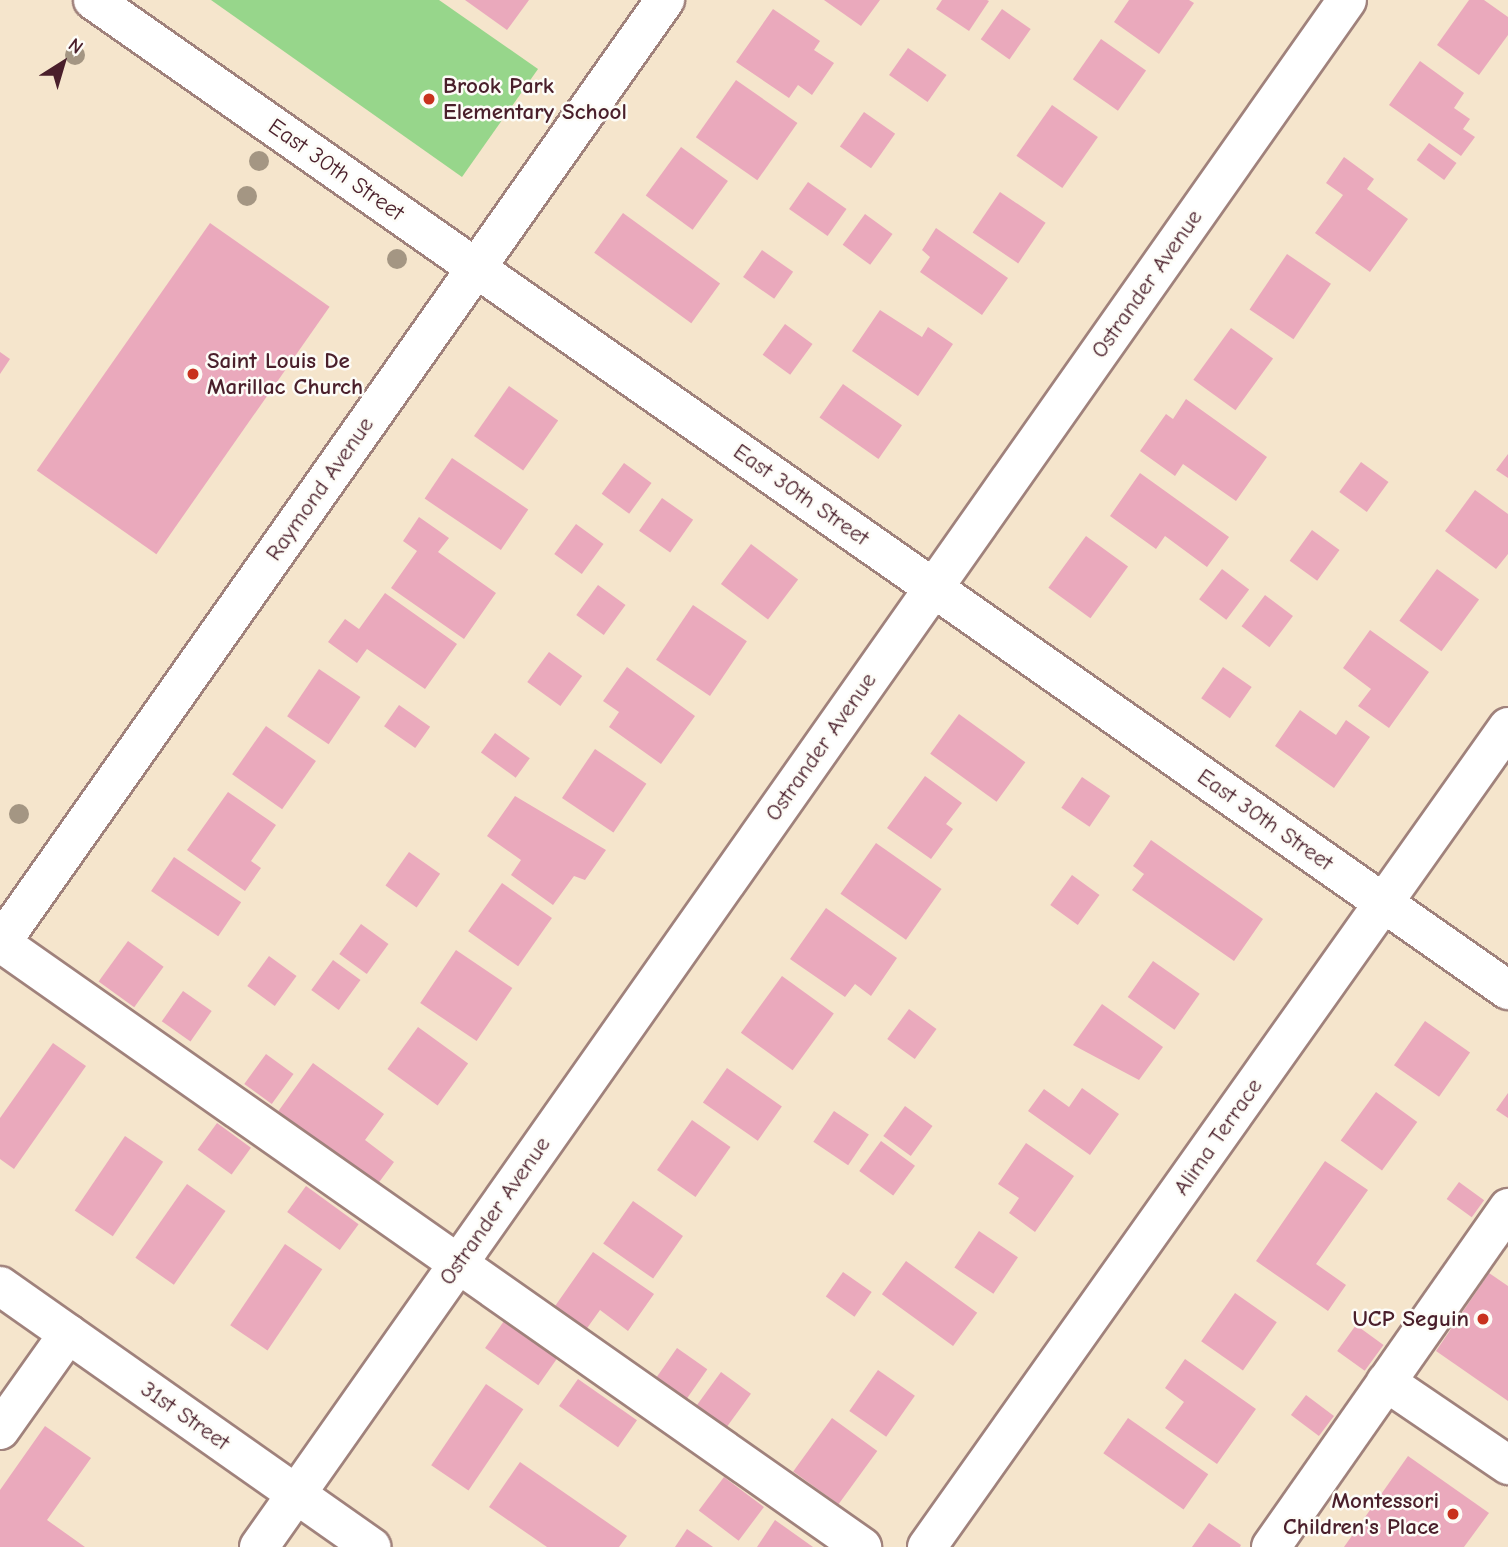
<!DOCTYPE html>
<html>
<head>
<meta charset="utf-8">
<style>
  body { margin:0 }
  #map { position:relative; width:1508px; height:1547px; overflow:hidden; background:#f5e5cc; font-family:"Comic Neue",sans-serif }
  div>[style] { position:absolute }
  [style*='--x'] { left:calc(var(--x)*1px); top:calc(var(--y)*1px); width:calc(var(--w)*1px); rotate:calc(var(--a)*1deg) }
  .green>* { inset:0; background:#97d68b }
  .building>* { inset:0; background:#eaa9bc; transform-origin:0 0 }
  .roads { filter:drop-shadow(2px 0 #a0827c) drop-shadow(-2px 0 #a0827c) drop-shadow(0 2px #a0827c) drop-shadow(0 -2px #a0827c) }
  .minor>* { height:38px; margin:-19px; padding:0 19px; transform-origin:19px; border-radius:19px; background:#fff }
  .major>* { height:38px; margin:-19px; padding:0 19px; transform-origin:19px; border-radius:19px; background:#fff }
  .trees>* { width:20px; height:20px; margin:-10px; border-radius:50%; background:#a49683 }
  .dots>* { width:19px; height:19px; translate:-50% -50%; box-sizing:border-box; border:4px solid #fdfcf7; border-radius:50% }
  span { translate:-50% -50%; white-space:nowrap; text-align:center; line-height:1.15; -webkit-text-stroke:5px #fdfcf7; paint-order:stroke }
  .poi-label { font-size:23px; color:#4a1f2b; font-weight:700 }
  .left { translate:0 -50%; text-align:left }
  .right { translate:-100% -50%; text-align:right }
  .street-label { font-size:23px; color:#4a1f2b }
  .north { position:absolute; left:28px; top:28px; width:70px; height:70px; -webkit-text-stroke:5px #fdfcf7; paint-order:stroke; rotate:37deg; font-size:19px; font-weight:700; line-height:28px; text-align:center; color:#4a1f2b }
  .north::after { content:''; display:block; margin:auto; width:24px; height:32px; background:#4a1f2b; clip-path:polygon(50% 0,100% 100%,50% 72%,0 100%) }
</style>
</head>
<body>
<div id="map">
  <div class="green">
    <div style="clip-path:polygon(211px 0,439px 0,538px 69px,462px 177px)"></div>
  </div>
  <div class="building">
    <div style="clip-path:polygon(465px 0,529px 0,507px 30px)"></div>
    <div style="clip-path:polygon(824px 0,880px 0,861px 26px)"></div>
    <div style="clip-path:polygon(942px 0,987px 0,989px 1px,969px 31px,936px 9px)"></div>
    <div style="clip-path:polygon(1129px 0,1189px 0,1194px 3px,1159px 54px,1114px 22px)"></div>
    <div style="clip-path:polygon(1469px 0,1484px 0,1508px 17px,1508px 35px,1479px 75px,1437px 45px)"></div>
    <div style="clip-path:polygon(773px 9px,820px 41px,814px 50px,834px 63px,812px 95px,798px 85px,789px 98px,736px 62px)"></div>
    <div style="left:1002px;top:9px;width:35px;height:37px;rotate:35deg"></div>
    <div style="left:1101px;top:39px;width:55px;height:49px;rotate:35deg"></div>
    <div style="left:908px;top:48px;width:47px;height:33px;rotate:35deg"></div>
    <div style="clip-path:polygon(1420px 61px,1464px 93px,1454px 108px,1470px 119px,1463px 129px,1475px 137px,1461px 156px,1389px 105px)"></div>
    <div style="left:736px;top:80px;width:75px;height:70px;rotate:35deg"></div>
    <div style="left:1052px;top:105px;width:56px;height:62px;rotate:35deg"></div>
    <div style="left:864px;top:112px;width:38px;height:42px;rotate:35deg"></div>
    <div style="left:1429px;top:143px;width:34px;height:21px;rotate:36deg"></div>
    <div style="left:681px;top:147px;width:58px;height:60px;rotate:36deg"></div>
    <div style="clip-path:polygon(1344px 157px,1374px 179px,1367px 189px,1408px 219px,1370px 272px,1315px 233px,1343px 195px,1326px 183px)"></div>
    <div style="left:808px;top:182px;width:47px;height:33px;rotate:35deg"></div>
    <div style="left:1000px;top:192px;width:55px;height:49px;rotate:34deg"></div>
    <div style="left:623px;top:213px;width:120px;height:49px;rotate:36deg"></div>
    <div style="left:865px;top:214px;width:34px;height:38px;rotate:36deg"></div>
    <div style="left:210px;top:223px;width:146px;height:302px;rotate:35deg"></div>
    <div style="clip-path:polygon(936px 228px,1008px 278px,982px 315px,920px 272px,930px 257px,922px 250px)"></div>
    <div style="left:762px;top:250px;width:38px;height:33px;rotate:35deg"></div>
    <div style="left:1287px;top:254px;width:53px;height:67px;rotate:34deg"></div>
    <div style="clip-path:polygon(880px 310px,922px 337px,928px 327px,953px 344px,918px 396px,852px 351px)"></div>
    <div style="left:785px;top:324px;width:34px;height:38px;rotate:36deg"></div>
    <div style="left:1231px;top:328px;width:52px;height:64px;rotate:36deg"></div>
    <div style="clip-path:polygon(0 352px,10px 359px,0 374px)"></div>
    <div style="left:843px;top:384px;width:72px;height:41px;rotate:35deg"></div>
    <div style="left:509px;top:386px;width:60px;height:61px;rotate:35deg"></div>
    <div style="clip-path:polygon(1186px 399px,1267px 457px,1236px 501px,1183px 464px,1175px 476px,1140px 451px,1166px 414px,1173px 419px)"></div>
    <div style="clip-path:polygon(1508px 454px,1508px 478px,1496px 470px)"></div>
    <div style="left:452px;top:458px;width:92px;height:49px;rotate:34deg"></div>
    <div style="left:1361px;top:462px;width:34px;height:37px;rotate:36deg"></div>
    <div style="left:624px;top:463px;width:34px;height:38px;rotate:36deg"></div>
    <div style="clip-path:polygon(1140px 473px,1229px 537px,1207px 567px,1165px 536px,1156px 549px,1110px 516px)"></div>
    <div style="clip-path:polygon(1475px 490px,1508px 514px,1508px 554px,1496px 569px,1445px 531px)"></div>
    <div style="left:662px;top:498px;width:38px;height:40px;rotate:35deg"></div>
    <div style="clip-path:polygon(419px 517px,449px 538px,438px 552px,496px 593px,464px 639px,391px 588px,417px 551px,403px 541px)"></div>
    <div style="left:576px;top:524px;width:34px;height:37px;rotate:36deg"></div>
    <div style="left:1312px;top:530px;width:34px;height:38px;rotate:36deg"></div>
    <div style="left:1086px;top:536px;width:52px;height:64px;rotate:36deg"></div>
    <div style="left:751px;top:544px;width:59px;height:50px;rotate:37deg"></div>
    <div style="left:1222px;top:569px;width:34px;height:38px;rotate:37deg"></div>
    <div style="left:1437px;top:569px;width:52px;height:64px;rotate:36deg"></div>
    <div style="left:598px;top:585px;width:34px;height:37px;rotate:36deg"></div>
    <div style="clip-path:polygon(385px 593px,457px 644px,425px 689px,367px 649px,357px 663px,328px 642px,345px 619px,359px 629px)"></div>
    <div style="left:1265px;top:595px;width:35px;height:39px;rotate:37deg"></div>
    <div style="left:693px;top:605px;width:65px;height:66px;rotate:34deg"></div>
    <div style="clip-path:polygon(1370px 630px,1429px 672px,1389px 728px,1358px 706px,1371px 689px,1343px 668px)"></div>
    <div style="left:549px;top:652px;width:41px;height:37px;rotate:36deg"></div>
    <div style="clip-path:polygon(627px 667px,695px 716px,661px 764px,609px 727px,619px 712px,603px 701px)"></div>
    <div style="left:1223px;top:667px;width:35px;height:38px;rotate:35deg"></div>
    <div style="left:319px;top:669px;width:50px;height:57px;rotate:34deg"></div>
    <div style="left:399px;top:705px;width:38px;height:26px;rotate:35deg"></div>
    <div style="clip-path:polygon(1300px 710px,1336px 735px,1346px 720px,1370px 737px,1334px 788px,1275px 746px)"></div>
    <div style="left:959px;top:714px;width:82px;height:49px;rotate:36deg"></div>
    <div style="left:266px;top:726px;width:61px;height:59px;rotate:35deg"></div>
    <div style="left:495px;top:733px;width:43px;height:24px;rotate:36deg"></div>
    <div style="left:595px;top:749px;width:62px;height:59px;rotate:34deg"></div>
    <div style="clip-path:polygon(925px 776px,962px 803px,946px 824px,953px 829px,931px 859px,887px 828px)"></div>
    <div style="left:1082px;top:777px;width:34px;height:37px;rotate:34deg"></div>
    <div style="clip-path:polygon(228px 792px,276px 825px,251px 861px,261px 868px,245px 891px,187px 850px)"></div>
    <div style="clip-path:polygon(515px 796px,606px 850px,585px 880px,574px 876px,553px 905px,511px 875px,521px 860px,487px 836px)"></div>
    <div style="clip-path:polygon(1151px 840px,1263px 919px,1234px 961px,1132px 890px,1144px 874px,1133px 866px)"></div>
    <div style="left:876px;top:843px;width:80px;height:62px;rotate:35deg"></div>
    <div style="left:409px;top:852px;width:38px;height:41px;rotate:35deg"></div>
    <div style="left:174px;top:857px;width:81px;height:41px;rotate:34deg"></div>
    <div style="left:1072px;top:875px;width:34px;height:37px;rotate:36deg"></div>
    <div style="left:502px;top:883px;width:61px;height:59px;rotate:35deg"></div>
    <div style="clip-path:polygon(826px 908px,897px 958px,871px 996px,855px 984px,845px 997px,790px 959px)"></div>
    <div style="left:361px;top:924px;width:34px;height:37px;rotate:36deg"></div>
    <div style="left:128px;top:941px;width:44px;height:50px;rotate:36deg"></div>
    <div style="left:456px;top:950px;width:68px;height:64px;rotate:34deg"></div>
    <div style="left:269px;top:956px;width:34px;height:37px;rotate:36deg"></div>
    <div style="left:333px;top:960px;width:34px;height:37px;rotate:36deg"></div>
    <div style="left:1153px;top:961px;width:57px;height:44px;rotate:35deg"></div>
    <div style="left:782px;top:976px;width:64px;height:70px;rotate:36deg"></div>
    <div style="left:183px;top:991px;width:35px;height:37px;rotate:35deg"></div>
    <div style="clip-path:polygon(1102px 1004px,1163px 1047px,1139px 1080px,1073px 1045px)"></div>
    <div style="left:909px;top:1009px;width:34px;height:37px;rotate:36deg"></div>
    <div style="left:1425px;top:1021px;width:55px;height:54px;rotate:35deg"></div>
    <div style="left:418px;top:1027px;width:62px;height:52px;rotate:36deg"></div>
    <div style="clip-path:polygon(53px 1043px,86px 1066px,14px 1169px,0 1159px,0 1118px)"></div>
    <div style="left:266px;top:1054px;width:34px;height:37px;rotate:36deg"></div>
    <div style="clip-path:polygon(313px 1063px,384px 1114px,365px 1140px,394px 1162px,377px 1185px,277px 1113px)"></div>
    <div style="left:727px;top:1068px;width:67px;height:42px;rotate:35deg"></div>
    <div style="clip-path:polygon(1082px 1088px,1119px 1114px,1090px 1155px,1028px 1111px,1044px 1089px,1069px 1107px)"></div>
    <div style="left:1376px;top:1092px;width:51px;height:60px;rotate:36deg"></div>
    <div style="clip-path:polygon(1508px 1093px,1508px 1118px,1496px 1110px)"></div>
    <div style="left:905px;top:1106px;width:34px;height:37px;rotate:36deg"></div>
    <div style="left:834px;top:1111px;width:42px;height:37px;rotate:34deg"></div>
    <div style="left:692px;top:1120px;width:47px;height:61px;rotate:35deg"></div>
    <div style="left:217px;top:1123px;width:42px;height:33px;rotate:36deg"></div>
    <div style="left:125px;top:1136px;width:46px;height:90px;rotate:34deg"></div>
    <div style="left:881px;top:1141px;width:42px;height:37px;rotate:36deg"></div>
    <div style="clip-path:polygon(1026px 1143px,1074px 1176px,1035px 1232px,1009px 1213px,1019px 1198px,998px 1184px)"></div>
    <div style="clip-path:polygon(1325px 1161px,1368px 1190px,1316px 1264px,1346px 1285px,1328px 1311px,1256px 1261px)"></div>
    <div style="left:1459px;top:1182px;width:31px;height:21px;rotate:36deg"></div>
    <div style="left:187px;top:1184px;width:47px;height:90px;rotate:35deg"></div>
    <div style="left:306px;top:1186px;width:65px;height:32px;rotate:36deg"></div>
    <div style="left:633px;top:1201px;width:61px;height:52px;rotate:35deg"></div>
    <div style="left:979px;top:1231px;width:47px;height:44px;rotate:34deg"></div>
    <div style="left:285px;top:1244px;width:45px;height:98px;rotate:34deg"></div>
    <div style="clip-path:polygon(593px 1252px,654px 1294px,628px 1331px,600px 1310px,585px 1331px,553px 1309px)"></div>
    <div style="left:906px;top:1261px;width:88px;height:41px;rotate:36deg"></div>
    <div style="left:843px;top:1272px;width:35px;height:30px;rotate:35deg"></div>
    <div style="clip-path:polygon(1489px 1273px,1508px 1286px,1508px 1401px,1436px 1351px)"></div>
    <div style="left:1235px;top:1293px;width:51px;height:59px;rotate:35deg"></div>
    <div style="left:504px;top:1321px;width:65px;height:33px;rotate:35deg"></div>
    <div style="left:1356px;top:1325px;width:34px;height:32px;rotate:36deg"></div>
    <div style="left:677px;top:1348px;width:37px;height:42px;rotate:35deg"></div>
    <div style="clip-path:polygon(1185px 1359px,1256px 1409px,1217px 1464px,1165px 1428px,1184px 1402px,1165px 1388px)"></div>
    <div style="left:878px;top:1370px;width:45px;height:50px;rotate:35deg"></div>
    <div style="left:721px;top:1372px;width:37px;height:43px;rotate:36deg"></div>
    <div style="left:578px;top:1379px;width:72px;height:33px;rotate:35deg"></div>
    <div style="left:486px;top:1384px;width:45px;height:98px;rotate:34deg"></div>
    <div style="left:1306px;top:1395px;width:35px;height:25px;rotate:37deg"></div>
    <div style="left:832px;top:1418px;width:56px;height:66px;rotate:36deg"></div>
    <div style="left:1128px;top:1418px;width:98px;height:43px;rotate:35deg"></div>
    <div style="clip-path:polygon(45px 1426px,91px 1458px,47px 1520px,85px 1547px,0 1547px,0 1490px)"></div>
    <div style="clip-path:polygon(1408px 1456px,1489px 1513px,1464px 1547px,1344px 1547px)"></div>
    <div style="clip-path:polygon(520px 1462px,627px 1536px,619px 1547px,547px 1547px,489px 1507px)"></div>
    <div style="left:724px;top:1477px;width:50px;height:42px;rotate:37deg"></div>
    <div style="clip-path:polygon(775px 1520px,813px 1547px,757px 1547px)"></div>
    <div style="clip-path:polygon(1209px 1523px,1241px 1545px,1240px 1547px,1192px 1547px)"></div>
    <div style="clip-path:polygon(687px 1529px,713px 1547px,675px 1547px)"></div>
  </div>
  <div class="roads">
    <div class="minor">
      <div style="--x:93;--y:0;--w:1727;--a:34.98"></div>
      <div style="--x:1;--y:943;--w:1052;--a:35.05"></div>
      <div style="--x:0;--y:944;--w:1155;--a:-54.84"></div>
      <div style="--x:1386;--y:1382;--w:148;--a:34.2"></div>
      <div style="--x:0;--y:1430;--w:118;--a:-54.7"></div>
      <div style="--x:259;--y:1547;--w:1891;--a:-54.88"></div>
      <div style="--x:927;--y:1547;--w:1005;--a:-54.68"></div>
      <div style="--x:1271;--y:1547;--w:414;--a:-55"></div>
    </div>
    <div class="major">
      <div style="--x:0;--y:1286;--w:454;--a:35.1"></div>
    </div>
  </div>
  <div class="trees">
    <div style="left:75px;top:55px"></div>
    <div style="left:259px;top:161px"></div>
    <div style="left:247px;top:196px"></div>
    <div style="left:397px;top:259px"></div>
    <div style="left:19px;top:814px"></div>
  </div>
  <div class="dots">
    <div style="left:429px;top:99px;background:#c8321e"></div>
    <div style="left:193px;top:374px;background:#c8321e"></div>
    <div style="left:1483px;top:1319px;background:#c8321e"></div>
    <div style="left:1453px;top:1514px;background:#c8321e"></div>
  </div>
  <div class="poi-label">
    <span class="left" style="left:443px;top:99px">Brook Park<br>Elementary School</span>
    <span class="left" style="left:207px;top:374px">Saint Louis De<br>Marillac Church</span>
    <span class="right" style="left:1469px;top:1319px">UCP Seguin</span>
    <span class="right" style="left:1439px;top:1514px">Montessori<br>Children's Place</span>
  </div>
  <div class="street-label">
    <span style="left:336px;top:170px;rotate:35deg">East 30th Street</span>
    <span style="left:1147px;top:284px;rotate:-55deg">Ostrander Avenue</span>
    <span style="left:320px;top:489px;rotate:-55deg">Raymond Avenue</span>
    <span style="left:801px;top:495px;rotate:35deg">East 30th Street</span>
    <span style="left:821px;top:747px;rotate:-55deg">Ostrander Avenue</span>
    <span style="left:1265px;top:820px;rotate:35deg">East 30th Street</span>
    <span style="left:1218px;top:1137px;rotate:-55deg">Alima Terrace</span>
    <span style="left:495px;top:1211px;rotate:-55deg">Ostrander Avenue</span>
    <span style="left:185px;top:1416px;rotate:35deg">31st Street</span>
  </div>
  <div class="north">N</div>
</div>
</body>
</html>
